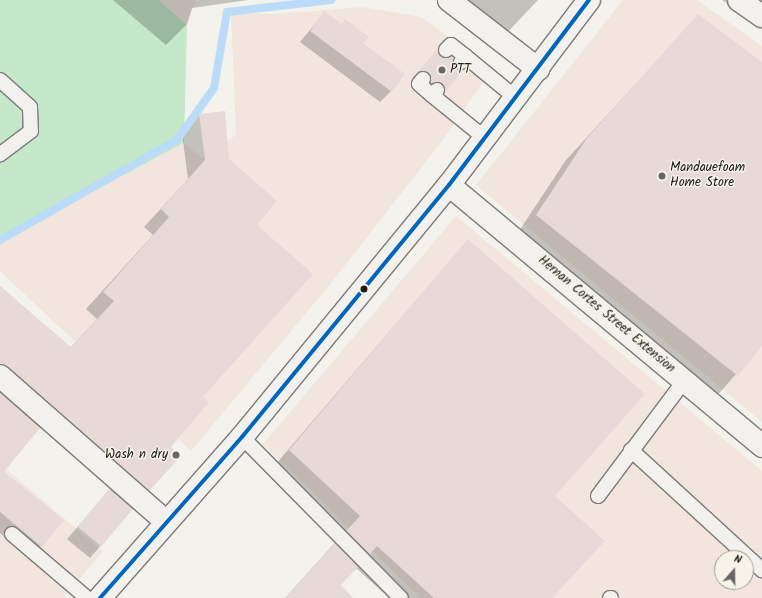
<!DOCTYPE html>
<html>
<head>
<meta charset="utf-8">
<style>
  body { margin:0 }
  #map { position:relative; width:762px; height:598px; overflow:hidden; background:#f4f2ec; font-family:Kalam,sans-serif }
  div>[style] { position:absolute }
  [style*='--x'] { left:calc(var(--x)*1px); top:calc(var(--y)*1px); width:calc(var(--w)*1px); rotate:calc(var(--a)*1deg) }
  .built>* { inset:0; background:#f2e5de }
  .green>* { inset:0; background:#c4e8c9 }
  .shadow>* { inset:0; background:#0003 }
  .stream>* { height:8px; margin:-4px; padding:0 4px; transform-origin:4px; border-radius:4px; background:#bbdcf9 }
  .building>* { inset:0; background:#e7dad6; transform-origin:0 0 }
  .roads { filter:drop-shadow(1px 0 #7d7c7a) drop-shadow(-1px 0 #7d7c7a) drop-shadow(0 1px #7d7c7a) drop-shadow(0 -1px #7d7c7a) }
  .service>* { height:14px; margin:-7px; padding:0 7px; transform-origin:7px; border-radius:7px; background:#f2f1ed }
  .minor>* { height:22px; margin:-11px; padding:0 11px; transform-origin:11px; border-radius:11px; background:#f2f1ed }
  .tertiary>* { height:22px; margin:-11px; padding:0 11px; transform-origin:11px; border-radius:11px; background:#f2f1ed }
  .secondary>* { height:22px; margin:-11px; padding:0 11px; transform-origin:11px; border-radius:11px; background:#f2f1ed }
  .bus-1>* { height:4px; margin:-2px; padding:0 2px; transform-origin:2px; border-radius:2px; background:#0065bd }
  .dots>* { width:11px; height:11px; translate:-50% -50%; box-sizing:border-box; border:2px solid #f7f3e8; border-radius:50% }
  span { translate:-50% -50%; white-space:nowrap; text-align:center; line-height:1.15; -webkit-text-stroke:3px #f7f3e8; paint-order:stroke }
  .poi-label { font-size:13px; color:#1c1c1c }
  .left { translate:0 -50%; text-align:left }
  .right { translate:-100% -50%; text-align:right }
  .street-label { font-size:13px; color:#1c1c1c }
  .north { position:absolute; left:714px; top:550px; width:40px; height:40px; box-sizing:border-box; background:#f7f3e8; border:1px solid #9f9d96; border-radius:50%; rotate:20deg; font-size:11px; font-weight:700; line-height:16px; text-align:center; color:#1c1c1c }
  .north::after { content:''; display:block; margin:auto; width:14px; height:18px; background:#686765; clip-path:polygon(50% 0,100% 100%,50% 72%,0 100%) }
</style>
</head>
<body>
<div id="map">
  <div class="built">
    <div style="clip-path:polygon(159px 0,196px 0,187px 25px)"></div>
    <div style="clip-path:polygon(623px 0,697px 0,762px 46px,762px 422px,476px 185px)"></div>
    <div style="clip-path:polygon(361px 7px,421px 17px,493px 68px,442px 141px,332px 282px,191px 451px,0 271px,0 241px,184px 143px,202px 158px,236px 135px,231px 13px,276px 14px)"></div>
    <div style="clip-path:polygon(evenodd,456px 216px,762px 471px,762px 598px,420px 598px,263px 444px,456px 216px,722px 558px,746px 558px,746px 582px,722px 582px,722px 558px)"></div>
    <div style="clip-path:polygon(0 464px,103px 551px,64px 598px,0 598px)"></div>
  </div>
  <div class="green">
    <div style="clip-path:polygon(0 0,159px 0,187px 25px,184px 143px,0 241px)"></div>
  </div>
  <div class="shadow">
    <div style="clip-path:polygon(113px 0,248px 0,192px 8px,187px 24px,166px 45px)"></div>
    <div style="clip-path:polygon(462px 0,538px 0,505px 35px)"></div>
    <div style="clip-path:polygon(722px 0,762px 0,762px 25px)"></div>
    <div style="clip-path:polygon(324px 13px,341px 25px,346px 20px,362px 44px,391px 91px,380px 102px,300px 42px)"></div>
    <div style="clip-path:polygon(698px 16px,762px 64px,762px 344px,716px 397px,515px 237px,566px 160px)"></div>
    <div style="clip-path:polygon(432px 56px,461px 70px,439px 97px,425px 88px,422px 78px,414px 78px)"></div>
    <div style="clip-path:polygon(199px 115px,228px 160px,255px 225px,201px 397px,169px 447px,149px 490px,90px 558px,67px 539px,111px 489px,40px 427px,3px 472px,41px 546px,29px 558px,0 533px,0 286px,70px 348px,97px 319px,86px 309px,153px 235px,144px 227px,188px 179px,182px 133px)"></div>
    <div style="clip-path:polygon(468px 240px,554px 496px,550px 598px,389px 598px,356px 568px,339px 585px,344px 598px,285px 598px,339px 538px,269px 472px)"></div>
  </div>
  <div class="stream">
    <div style="--x:0;--y:240;--w:203;--a:-29.5"></div>
    <div style="--x:177;--y:140;--w:64;--a:-54.6"></div>
    <div style="--x:214;--y:88;--w:77;--a:-80.3"></div>
    <div style="--x:227;--y:12;--w:105;--a:-6.6"></div>
  </div>
  <div class="building">
    <div style="clip-path:polygon(324px 11px,342px 24px,345px 19px,369px 37px,363px 43px,405px 74px,392px 92px,310px 31px)"></div>
    <div style="clip-path:polygon(698px 14px,762px 62px,762px 346px,738px 376px,536px 215px,587px 138px)"></div>
    <div style="clip-path:polygon(438px 48px,440px 56px,452px 56px,454px 66px,463px 70px,445px 92px,441px 83px,430px 83px,428px 72px,418px 72px)"></div>
    <div style="clip-path:polygon(225px 111px,229px 159px,277px 201px,257px 225px,313px 274px,203px 397px,209px 402px,171px 447px,181px 456px,149px 491px,8px 367px,0 364px,0 286px,71px 347px,114px 301px,103px 292px,169px 217px,161px 209px,205px 160px,199px 114px)"></div>
    <div style="clip-path:polygon(468px 239px,645px 394px,555px 496px,605px 541px,552px 598px,434px 598px,377px 546px,370px 554px,346px 531px,360px 516px,289px 450px)"></div>
    <div style="clip-path:polygon(0 393px,40px 428px,4px 472px,64px 520px,42px 547px,0 512px)"></div>
    <div style="left:109px;top:489px;width:31px;height:49px;rotate:40deg"></div>
    <div style="clip-path:polygon(335px 543px,358px 567px,341px 585px,353px 598px,285px 598px)"></div>
  </div>
  <div class="roads">
    <div class="service">
      <div style="--x:446;--y:50;--w:7;--a:-45"></div>
      <div style="--x:451;--y:45;--w:18;--a:38"></div>
      <div style="--x:461;--y:62;--w:7;--a:-56"></div>
      <div style="--x:465;--y:56;--w:66;--a:39.5"></div>
      <div style="--x:423;--y:79;--w:6;--a:129"></div>
      <div style="--x:419;--y:84;--w:18;--a:41"></div>
      <div style="--x:0;--y:80;--w:40;--a:42"></div>
      <div style="--x:30;--y:107;--w:24;--a:88"></div>
      <div style="--x:31;--y:131;--w:39;--a:143"></div>
      <div style="--x:437;--y:90;--w:7;--a:124"></div>
      <div style="--x:433;--y:96;--w:68;--a:39.1"></div>
      <div style="--x:242;--y:437;--w:226;--a:45.4"></div>
      <div style="--x:631;--y:450;--w:178;--a:42.5"></div>
      <div style="--x:598;--y:496;--w:144;--a:-53.2"></div>
      <div style="--x:12;--y:534;--w:99;--a:40.5"></div>
      <div style="--x:610;--y:598;--w:1;--a:0"></div>
    </div>
    <div class="minor">
      <div style="--x:449;--y:0;--w:113;--a:37.8"></div>
      <div style="--x:449;--y:185;--w:408;--a:39.8"></div>
      <div style="--x:0;--y:376;--w:221;--a:41.3"></div>
    </div>
    <div class="tertiary">
      <div style="--x:739;--y:0;--w:28;--a:35"></div>
    </div>
    <div class="secondary">
      <div style="--x:100;--y:598;--w:215;--a:-48.6"></div>
      <div style="--x:242;--y:437;--w:326;--a:-50.6"></div>
      <div style="--x:449;--y:185;--w:232;--a:-52.9"></div>
    </div>
  </div>
  <div class="bus-1">
    <div style="--x:100;--y:598;--w:215;--a:-48.6"></div>
    <div style="--x:242;--y:437;--w:326;--a:-50.6"></div>
    <div style="--x:449;--y:185;--w:232;--a:-52.9"></div>
  </div>
  <div class="dots">
    <div style="left:442px;top:70px;background:#686765"></div>
    <div style="left:662px;top:176px;background:#686765"></div>
    <div style="left:364px;top:289px;background:#1c1c1c"></div>
    <div style="left:176px;top:455px;background:#686765"></div>
  </div>
  <div class="poi-label">
    <span class="left" style="left:450px;top:70px">PTT</span>
    <span class="left" style="left:670px;top:176px">Mandauefoam<br>Home Store</span>
    <span class="right" style="left:168px;top:455px">Wash n dry</span>
  </div>
  <div class="street-label">
    <span style="left:606px;top:315px;rotate:40deg">Hernan Cortes Street Extension</span>
  </div>
  <div class="north">N</div>
</div>
</body>
</html>
